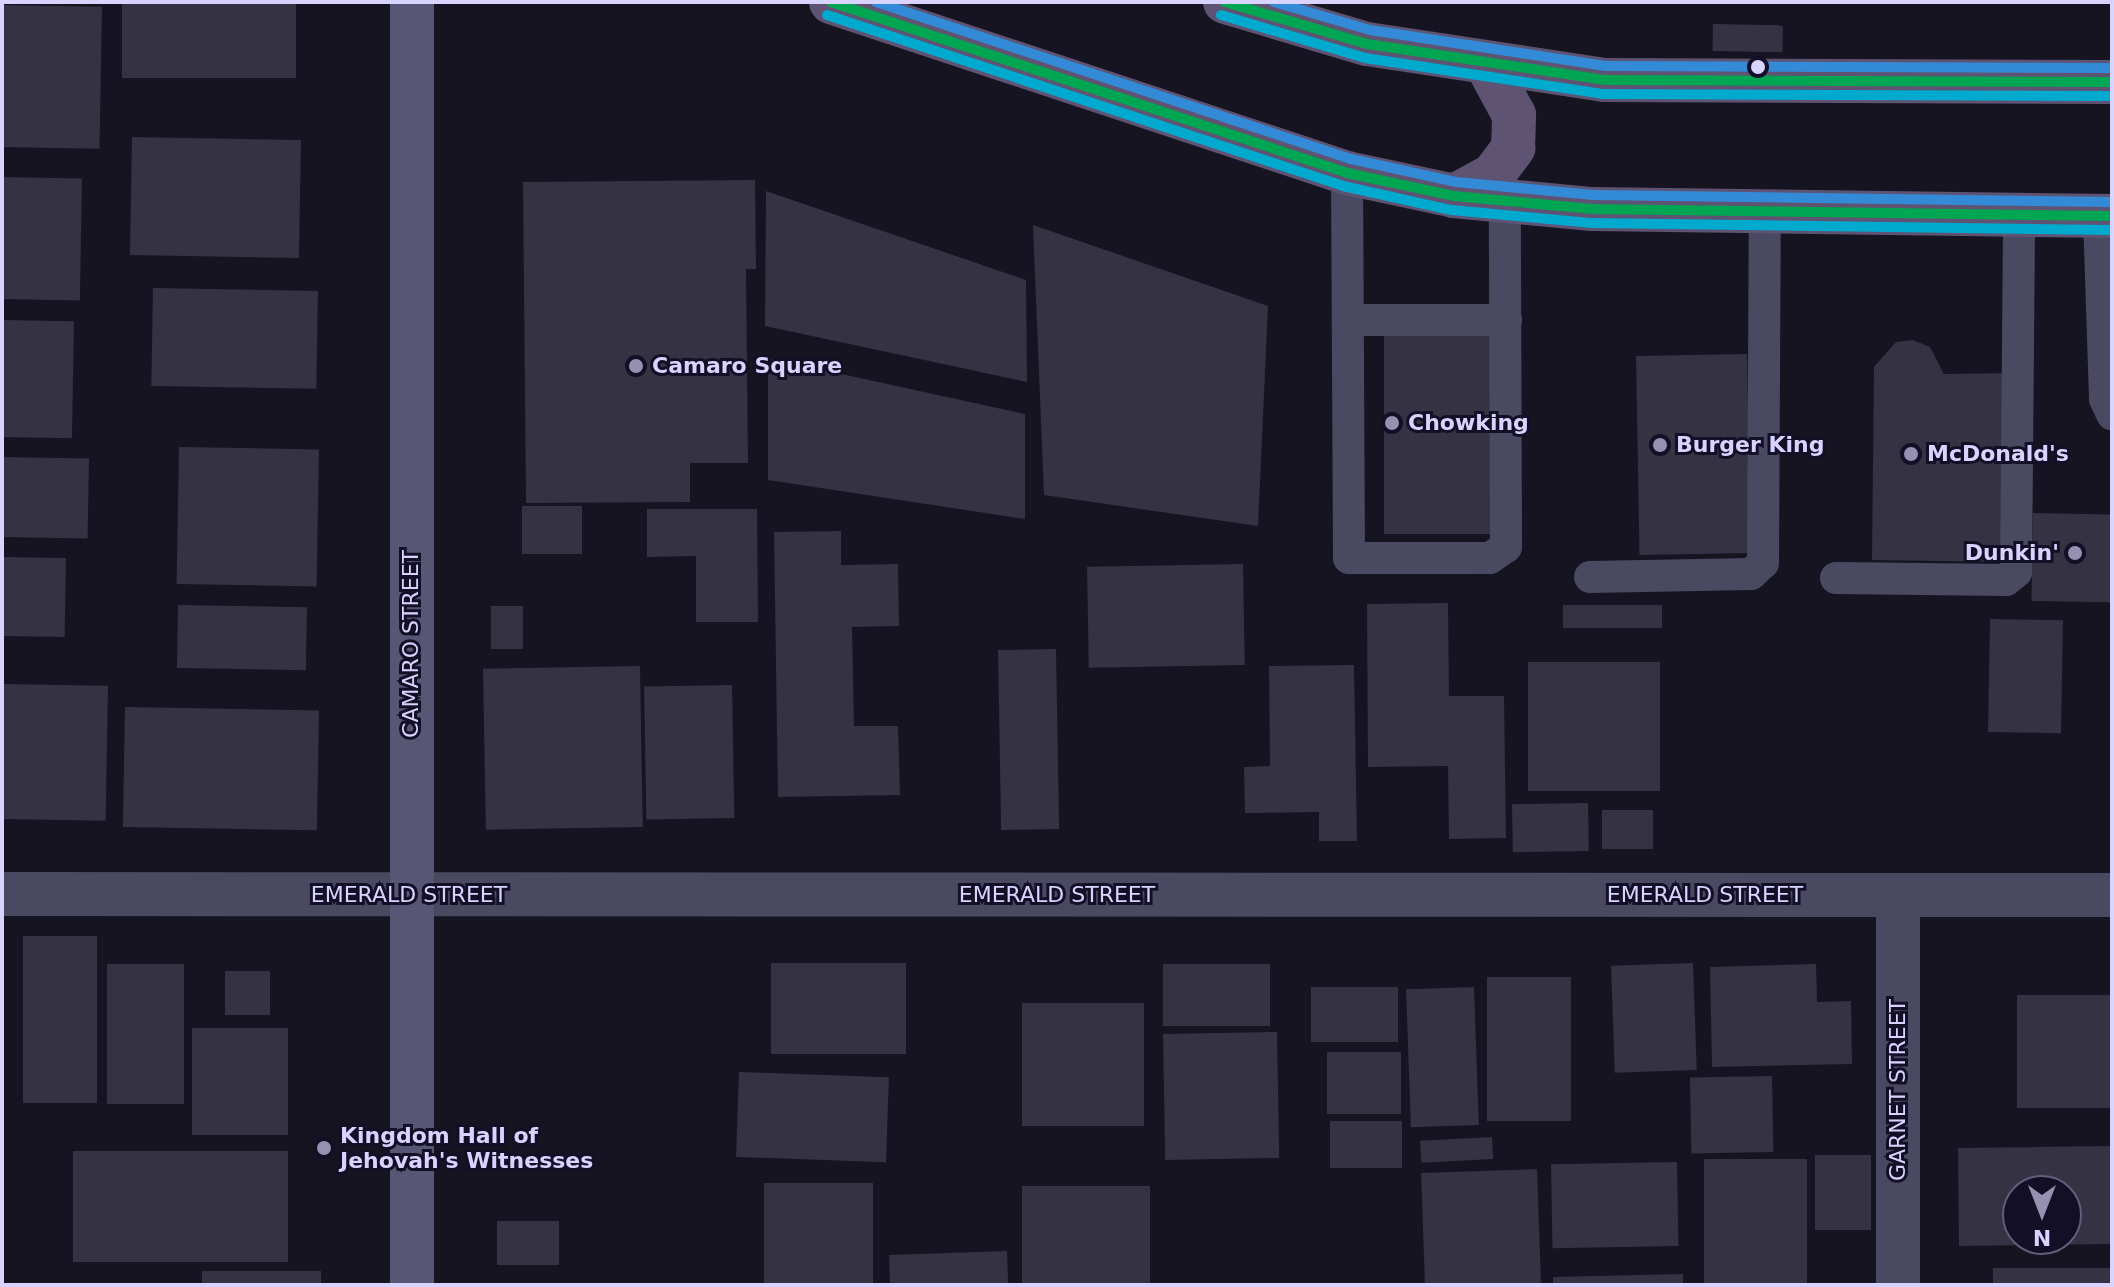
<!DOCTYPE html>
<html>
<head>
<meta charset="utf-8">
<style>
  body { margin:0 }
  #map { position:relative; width:2114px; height:1287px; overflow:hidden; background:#161421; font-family:"DejaVu Sans",sans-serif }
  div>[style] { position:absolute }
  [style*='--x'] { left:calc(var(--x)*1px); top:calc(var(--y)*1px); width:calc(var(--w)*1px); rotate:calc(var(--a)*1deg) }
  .building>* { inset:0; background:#343243; transform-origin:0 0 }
  .lane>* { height:32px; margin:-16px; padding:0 16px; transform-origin:16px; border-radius:16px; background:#4a4962 }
  .street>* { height:44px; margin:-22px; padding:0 22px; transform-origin:22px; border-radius:22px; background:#4a4962 }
  .secondary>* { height:44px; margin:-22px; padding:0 22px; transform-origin:22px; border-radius:22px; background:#575674 }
  .primary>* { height:44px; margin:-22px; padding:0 22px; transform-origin:22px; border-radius:22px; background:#5e5373 }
  .bus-1>* { height:10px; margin:-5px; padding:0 5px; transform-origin:5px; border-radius:5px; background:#00a651 }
  .bus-2>* { height:10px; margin:-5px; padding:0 5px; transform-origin:5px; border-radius:5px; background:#00a9ce }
  .bus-3>* { height:10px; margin:-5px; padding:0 5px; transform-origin:5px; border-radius:5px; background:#338bd7 }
  .dots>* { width:22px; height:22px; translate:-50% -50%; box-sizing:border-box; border:4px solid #130f26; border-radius:50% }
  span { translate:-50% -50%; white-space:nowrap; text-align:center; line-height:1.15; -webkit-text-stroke:6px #130f26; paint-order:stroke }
  .poi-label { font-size:22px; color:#d9d4ff; font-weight:700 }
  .left { translate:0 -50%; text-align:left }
  .right { translate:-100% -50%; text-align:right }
  .street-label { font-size:22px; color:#d9d4ff }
  .frame { position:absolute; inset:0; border:4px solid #d9d4ff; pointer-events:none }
  .north { position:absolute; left:2002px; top:1175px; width:80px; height:80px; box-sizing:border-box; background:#130f26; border:2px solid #625e7d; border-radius:50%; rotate:180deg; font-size:22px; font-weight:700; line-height:32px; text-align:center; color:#d9d4ff }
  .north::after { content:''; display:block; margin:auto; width:28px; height:36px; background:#9591b1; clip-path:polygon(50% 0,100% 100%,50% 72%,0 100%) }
</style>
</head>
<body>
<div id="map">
  <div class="building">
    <div style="left:122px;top:2px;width:174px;height:76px"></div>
    <div style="left:2px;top:5px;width:100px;height:142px;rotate:1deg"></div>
    <div style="left:1713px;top:24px;width:70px;height:27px;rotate:1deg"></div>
    <div style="left:132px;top:137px;width:169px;height:118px;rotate:1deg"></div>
    <div style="left:2px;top:177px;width:80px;height:122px;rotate:1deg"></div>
    <div style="clip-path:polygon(755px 180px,756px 269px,746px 269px,748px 463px,690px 463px,690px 502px,526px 503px,523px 182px)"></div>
    <div style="clip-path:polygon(766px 191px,1026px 280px,1027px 382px,765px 326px)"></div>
    <div style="clip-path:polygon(1033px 225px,1268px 306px,1258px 526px,1044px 495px)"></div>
    <div style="left:153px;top:288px;width:165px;height:98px;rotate:1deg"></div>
    <div style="left:2px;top:320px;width:72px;height:117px;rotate:1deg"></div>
    <div style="left:1384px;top:329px;width:109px;height:205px"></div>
    <div style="clip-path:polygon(1913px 340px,1930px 347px,1944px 374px,2012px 373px,2009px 562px,1872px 560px,1874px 367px,1896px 342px)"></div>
    <div style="left:1747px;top:354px;width:199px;height:111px;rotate:89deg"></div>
    <div style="clip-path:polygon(768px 358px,1025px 414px,1025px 519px,768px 480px)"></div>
    <div style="left:179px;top:447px;width:140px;height:137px;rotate:1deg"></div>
    <div style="left:2px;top:457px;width:87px;height:80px;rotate:1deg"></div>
    <div style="left:522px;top:506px;width:60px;height:48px"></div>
    <div style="clip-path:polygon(647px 509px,757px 509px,758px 622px,696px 622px,696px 556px,647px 557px)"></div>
    <div style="left:2033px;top:513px;width:79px;height:88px;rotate:1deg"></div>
    <div style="clip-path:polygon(841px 531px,841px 565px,898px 564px,899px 626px,852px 627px,854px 726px,898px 726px,900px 795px,778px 797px,774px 532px)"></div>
    <div style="left:2px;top:557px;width:64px;height:79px;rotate:1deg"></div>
    <div style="left:1243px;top:564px;width:101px;height:156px;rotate:89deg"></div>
    <div style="clip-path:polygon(1448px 603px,1449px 696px,1504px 696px,1506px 838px,1449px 839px,1448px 766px,1368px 767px,1367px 604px)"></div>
    <div style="left:178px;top:605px;width:129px;height:63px;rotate:1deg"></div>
    <div style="left:1662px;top:605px;width:23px;height:99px;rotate:90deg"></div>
    <div style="left:491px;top:606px;width:32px;height:43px"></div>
    <div style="left:1990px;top:619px;width:73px;height:113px;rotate:1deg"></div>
    <div style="left:1056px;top:649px;width:180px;height:58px;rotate:89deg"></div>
    <div style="left:1660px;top:662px;width:129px;height:132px;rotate:90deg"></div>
    <div style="clip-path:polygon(1354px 665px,1357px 841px,1319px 841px,1319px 812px,1245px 813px,1244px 767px,1270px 766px,1269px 666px)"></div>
    <div style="left:640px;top:666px;width:161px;height:157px;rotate:89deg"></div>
    <div style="left:2px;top:684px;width:106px;height:135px;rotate:1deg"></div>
    <div style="left:732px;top:685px;width:133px;height:88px;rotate:89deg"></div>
    <div style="left:125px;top:707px;width:194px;height:120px;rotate:1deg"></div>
    <div style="left:1588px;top:803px;width:48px;height:76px;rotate:89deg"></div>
    <div style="left:1602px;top:810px;width:51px;height:39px"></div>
    <div style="left:23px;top:936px;width:74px;height:167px"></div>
    <div style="left:771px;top:963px;width:135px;height:91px"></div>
    <div style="left:1693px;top:963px;width:107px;height:82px;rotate:88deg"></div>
    <div style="left:107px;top:964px;width:77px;height:140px"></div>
    <div style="left:1270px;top:964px;width:62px;height:107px;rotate:90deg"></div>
    <div style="clip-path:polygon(1816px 964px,1817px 1002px,1851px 1001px,1852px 1064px,1712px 1067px,1710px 967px)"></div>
    <div style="left:225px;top:971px;width:45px;height:44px"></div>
    <div style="left:1487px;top:977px;width:84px;height:144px"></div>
    <div style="left:1311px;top:987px;width:87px;height:55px"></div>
    <div style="left:1474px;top:987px;width:138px;height:68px;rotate:88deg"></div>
    <div style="left:2112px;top:995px;width:113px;height:95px;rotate:90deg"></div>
    <div style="left:1144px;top:1003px;width:123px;height:122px;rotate:90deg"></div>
    <div style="left:192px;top:1028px;width:96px;height:107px"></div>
    <div style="left:1277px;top:1032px;width:126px;height:114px;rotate:89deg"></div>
    <div style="left:1327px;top:1052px;width:74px;height:62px"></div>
    <div style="left:739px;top:1072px;width:150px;height:85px;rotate:2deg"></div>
    <div style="left:1772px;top:1076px;width:76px;height:82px;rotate:89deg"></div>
    <div style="left:1402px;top:1121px;width:47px;height:72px;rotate:90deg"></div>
    <div style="left:1492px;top:1137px;width:22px;height:72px;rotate:87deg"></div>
    <div style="clip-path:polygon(evenodd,2110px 1146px,2111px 1244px,1959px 1246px,1958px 1148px,2110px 1146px,2018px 1191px,2066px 1191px,2066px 1239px,2018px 1239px,2018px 1191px)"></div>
    <div style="left:73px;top:1151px;width:215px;height:111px"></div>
    <div style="left:1815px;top:1155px;width:56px;height:75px"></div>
    <div style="left:1704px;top:1159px;width:103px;height:126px"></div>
    <div style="left:1677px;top:1162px;width:84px;height:126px;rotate:89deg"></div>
    <div style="left:1537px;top:1169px;width:116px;height:116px;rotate:88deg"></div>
    <div style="left:764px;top:1183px;width:109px;height:102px"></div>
    <div style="left:1150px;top:1186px;width:99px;height:128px;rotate:90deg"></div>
    <div style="left:497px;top:1221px;width:62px;height:44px"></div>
    <div style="left:1007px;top:1251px;width:34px;height:118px;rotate:88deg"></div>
    <div style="left:2112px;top:1268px;width:17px;height:119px;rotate:90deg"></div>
    <div style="left:202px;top:1271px;width:119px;height:14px"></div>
    <div style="clip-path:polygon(1683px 1274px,1683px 1285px,1553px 1285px,1553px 1277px)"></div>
  </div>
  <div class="lane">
    <div style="--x:1347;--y:173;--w:385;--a:89.7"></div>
    <div style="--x:1349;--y:558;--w:141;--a:0"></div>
    <div style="--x:1490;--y:558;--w:19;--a:-35"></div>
    <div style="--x:1506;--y:547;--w:344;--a:-90.2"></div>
    <div style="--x:2099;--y:216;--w:183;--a:88.1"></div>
    <div style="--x:2105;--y:399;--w:17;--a:65"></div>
    <div style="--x:1348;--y:320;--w:158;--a:0"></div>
    <div style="--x:1590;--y:577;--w:161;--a:-1.1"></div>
    <div style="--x:1751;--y:574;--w:16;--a:-43"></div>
    <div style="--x:1763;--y:563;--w:352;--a:-89.7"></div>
    <div style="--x:1836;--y:578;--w:170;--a:0.7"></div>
    <div style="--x:2006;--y:580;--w:13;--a:-39"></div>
    <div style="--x:2016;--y:572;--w:356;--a:-89.5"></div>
  </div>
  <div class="street">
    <div style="--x:2;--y:894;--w:2110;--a:0.03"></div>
    <div style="--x:1898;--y:895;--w:390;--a:90"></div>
  </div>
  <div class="secondary">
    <div style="--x:412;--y:1285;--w:1283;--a:-90"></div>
  </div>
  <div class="primary">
    <div style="--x:831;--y:2;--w:544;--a:18.33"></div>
    <div style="--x:1347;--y:173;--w:109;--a:12.1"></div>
    <div style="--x:1454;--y:196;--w:139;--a:5.4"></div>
    <div style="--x:1592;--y:209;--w:520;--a:0.77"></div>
    <div style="--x:1225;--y:2;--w:148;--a:16.5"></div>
    <div style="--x:1367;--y:44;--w:240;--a:8.6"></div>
    <div style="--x:1604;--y:80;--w:508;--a:0.23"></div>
    <div style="--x:1454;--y:196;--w:44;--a:-28.3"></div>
    <div style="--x:1493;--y:175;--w:34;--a:-53"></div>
    <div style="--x:1513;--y:148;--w:33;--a:-88"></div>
    <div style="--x:1514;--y:115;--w:57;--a:-118.4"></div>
  </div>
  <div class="bus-1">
    <div style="--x:831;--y:2;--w:544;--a:18.33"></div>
    <div style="--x:1347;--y:173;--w:109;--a:12.1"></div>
    <div style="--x:1454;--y:196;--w:139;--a:5.4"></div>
    <div style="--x:1592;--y:209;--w:520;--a:0.77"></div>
    <div style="--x:1225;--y:2;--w:148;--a:16.5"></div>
    <div style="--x:1367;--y:44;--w:240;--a:8.6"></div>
    <div style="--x:1604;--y:80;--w:508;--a:0.23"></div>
  </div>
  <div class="bus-2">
    <div style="--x:827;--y:15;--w:544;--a:18.33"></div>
    <div style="--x:1343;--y:186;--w:111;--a:12.5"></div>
    <div style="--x:1451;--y:210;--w:142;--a:5.3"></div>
    <div style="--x:1592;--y:223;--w:520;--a:0.77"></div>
    <div style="--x:1221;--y:15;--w:150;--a:16.6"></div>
    <div style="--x:1365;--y:58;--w:240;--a:8.6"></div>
    <div style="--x:1602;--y:94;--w:510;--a:0.22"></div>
  </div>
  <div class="bus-3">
    <div style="--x:876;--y:2;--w:500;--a:18.29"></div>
    <div style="--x:1351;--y:159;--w:107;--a:12.4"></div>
    <div style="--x:1456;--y:182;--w:138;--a:5.4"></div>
    <div style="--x:1593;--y:195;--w:519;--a:0.77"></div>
    <div style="--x:1274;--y:2;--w:100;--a:16.3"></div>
    <div style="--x:1370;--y:30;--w:238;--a:8.7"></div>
    <div style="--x:1605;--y:66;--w:507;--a:0.23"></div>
  </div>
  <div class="dots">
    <div style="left:1758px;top:67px;background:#d9d4ff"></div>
    <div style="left:636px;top:366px;background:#9591b1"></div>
    <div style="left:1392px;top:423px;background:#9591b1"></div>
    <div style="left:1660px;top:445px;background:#9591b1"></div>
    <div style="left:1911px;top:454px;background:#9591b1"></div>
    <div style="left:2075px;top:553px;background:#9591b1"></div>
    <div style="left:324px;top:1148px;background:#9591b1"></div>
  </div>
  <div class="poi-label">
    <span class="left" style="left:652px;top:366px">Camaro Square</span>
    <span class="left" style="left:1408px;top:423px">Chowking</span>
    <span class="left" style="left:1676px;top:445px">Burger King</span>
    <span class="left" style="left:1927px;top:454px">McDonald's</span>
    <span class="right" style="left:2059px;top:553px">Dunkin'</span>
    <span class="left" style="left:340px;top:1148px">Kingdom Hall of<br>Jehovah's Witnesses</span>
  </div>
  <div class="street-label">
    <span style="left:411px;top:644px;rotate:-90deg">CAMARO STREET</span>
    <span style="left:409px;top:895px">EMERALD STREET</span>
    <span style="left:1057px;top:895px">EMERALD STREET</span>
    <span style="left:1705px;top:895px">EMERALD STREET</span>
    <span style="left:1898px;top:1090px;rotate:-90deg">GARNET STREET</span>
  </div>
  <div class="frame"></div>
  <div class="north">N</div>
</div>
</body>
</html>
